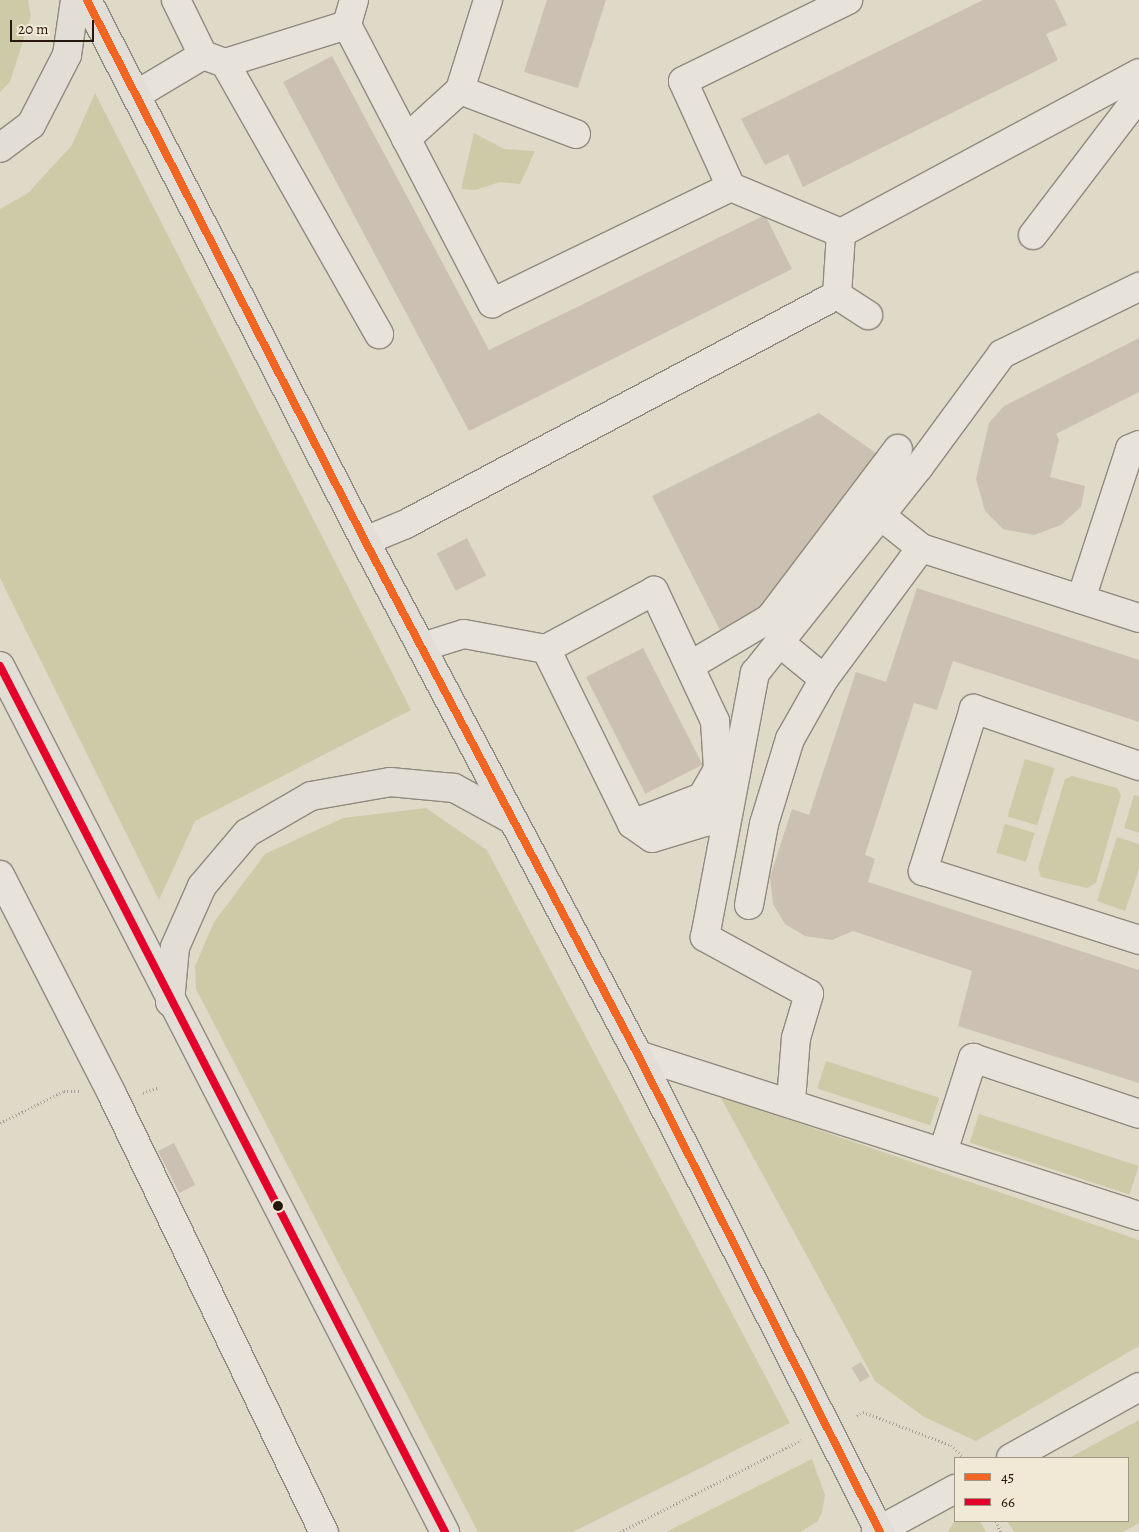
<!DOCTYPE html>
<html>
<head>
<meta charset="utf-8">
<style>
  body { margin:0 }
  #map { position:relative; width:1139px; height:1532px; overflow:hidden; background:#dfd9c8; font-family:Alegreya,serif }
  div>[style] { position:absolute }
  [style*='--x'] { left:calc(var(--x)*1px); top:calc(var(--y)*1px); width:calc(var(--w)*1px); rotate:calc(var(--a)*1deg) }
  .green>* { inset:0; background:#cdcba7; transform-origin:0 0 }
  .building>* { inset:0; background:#ccc0b2; transform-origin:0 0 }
  .path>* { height:3px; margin-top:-1.5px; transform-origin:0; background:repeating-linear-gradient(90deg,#a39e97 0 1px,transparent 0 3.5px) }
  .roads { filter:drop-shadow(1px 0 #8f8a7f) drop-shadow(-1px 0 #8f8a7f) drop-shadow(0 1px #8f8a7f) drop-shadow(0 -1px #8f8a7f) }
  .minor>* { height:28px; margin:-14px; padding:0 14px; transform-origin:14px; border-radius:14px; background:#e7e3db }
  .major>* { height:28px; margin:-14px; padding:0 14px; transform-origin:14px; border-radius:14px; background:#e2ded5 }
  .bus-1>* { height:8px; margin:-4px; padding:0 4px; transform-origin:4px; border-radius:4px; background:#f26522 }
  .bus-2>* { height:8px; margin:-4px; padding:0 4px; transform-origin:4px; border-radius:4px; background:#e4002b }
  .dots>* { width:14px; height:14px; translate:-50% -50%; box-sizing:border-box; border:2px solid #f1e9d5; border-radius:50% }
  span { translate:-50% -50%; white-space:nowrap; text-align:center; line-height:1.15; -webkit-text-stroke:4px #f1e9d5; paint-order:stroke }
  .legend { position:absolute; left:954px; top:1457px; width:175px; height:65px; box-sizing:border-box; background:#f1e9d5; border:1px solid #a19585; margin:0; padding:6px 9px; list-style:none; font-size:15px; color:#28170e }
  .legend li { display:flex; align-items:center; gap:10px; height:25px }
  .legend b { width:25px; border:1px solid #a19585 }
  .scale { position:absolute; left:10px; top:20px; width:84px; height:22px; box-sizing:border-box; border:2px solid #28170e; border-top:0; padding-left:6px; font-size:15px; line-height:18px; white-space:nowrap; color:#28170e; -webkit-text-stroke:4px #f1e9d5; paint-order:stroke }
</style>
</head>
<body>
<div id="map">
  <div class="green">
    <div style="clip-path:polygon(0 0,28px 0,31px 16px,10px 82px,0 92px)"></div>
    <div style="clip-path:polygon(95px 93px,411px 710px,195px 821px,159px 900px,0 578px,0 209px,28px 193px,72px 145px)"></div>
    <div style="clip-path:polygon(474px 133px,504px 149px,535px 151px,520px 184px,500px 182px,475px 190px,461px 189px)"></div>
    <div style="left:1025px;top:759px;width:31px;height:60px;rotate:17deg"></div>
    <div style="clip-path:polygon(1072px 776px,1117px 788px,1121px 795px,1096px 883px,1087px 888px,1041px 877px,1038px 868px,1065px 779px)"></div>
    <div style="clip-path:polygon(1134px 795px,1139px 796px,1139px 833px,1124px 828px)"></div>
    <div style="clip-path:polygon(426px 808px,487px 850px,790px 1423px,573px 1532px,478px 1532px,196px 989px,195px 966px,214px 922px,265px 854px,343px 818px)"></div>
    <div style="left:1005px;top:824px;width:31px;height:30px;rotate:17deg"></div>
    <div style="clip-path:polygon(1117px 837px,1139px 844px,1139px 869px,1125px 911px,1097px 901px)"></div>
    <div style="left:826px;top:1061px;width:119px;height:29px;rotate:18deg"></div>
    <div style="clip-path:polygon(720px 1096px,1139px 1240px,1139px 1346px,976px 1441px,924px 1417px,875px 1381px)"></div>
    <div style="left:979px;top:1114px;width:168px;height:30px;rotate:18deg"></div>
    <div style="clip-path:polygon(1139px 1420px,1139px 1523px,1123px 1532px,1014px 1532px,1007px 1521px,1128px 1521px,1128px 1458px,1069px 1458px)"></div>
    <div style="clip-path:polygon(812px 1459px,825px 1495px,822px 1513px,817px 1522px,800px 1532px,666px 1532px)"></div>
    <div style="clip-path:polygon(955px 1520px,980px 1521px,986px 1532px,948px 1532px)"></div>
  </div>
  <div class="building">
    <div style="clip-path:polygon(547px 0,606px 0,578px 88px,524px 72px)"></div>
    <div style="clip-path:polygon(983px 0,1055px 0,1067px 25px,1046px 34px,1058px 60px,803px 187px,788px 154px,765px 165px,741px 119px)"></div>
    <div style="clip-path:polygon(332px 56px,489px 350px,765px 215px,792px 269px,469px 431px,283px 82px)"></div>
    <div style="clip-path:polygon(1139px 338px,1139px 392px,1056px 434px,1059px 439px,1050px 477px,1085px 486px,1081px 507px,1061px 525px,1034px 535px,1003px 529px,985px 511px,976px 479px,989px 423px,1004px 406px)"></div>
    <div style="clip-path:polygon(819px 413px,880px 456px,771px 604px,720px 630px,652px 496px)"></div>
    <div style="left:467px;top:538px;width:42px;height:34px;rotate:63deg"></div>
    <div style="clip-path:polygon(917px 588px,1139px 660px,1139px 722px,953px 661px,937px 710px,914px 703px,865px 855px,875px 859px,868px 882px,1139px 970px,1139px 1083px,958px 1026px,972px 971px,853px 931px,832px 940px,805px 936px,785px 924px,773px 904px,770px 877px,792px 809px,809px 815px,856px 672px,886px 682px)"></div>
    <div style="left:643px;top:648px;width:131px;height:64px;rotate:63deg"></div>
    <div style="left:174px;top:1143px;width:47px;height:18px;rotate:63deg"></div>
    <div style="left:861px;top:1362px;width:17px;height:11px;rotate:59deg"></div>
  </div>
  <div class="path">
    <div style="--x:143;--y:1093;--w:17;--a:-21"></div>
    <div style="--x:0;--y:1123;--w:72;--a:-26.6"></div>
    <div style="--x:64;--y:1091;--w:15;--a:0"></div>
    <div style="--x:857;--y:1416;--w:7;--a:-34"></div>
    <div style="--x:863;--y:1412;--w:94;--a:20.6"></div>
    <div style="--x:951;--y:1445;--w:18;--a:45"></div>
    <div style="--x:996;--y:1521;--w:12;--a:66"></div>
    <div style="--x:620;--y:1532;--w:203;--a:-26.9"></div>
  </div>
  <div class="roads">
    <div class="minor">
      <div style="--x:176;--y:0;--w:61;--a:63.9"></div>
      <div style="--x:354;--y:0;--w:26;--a:106"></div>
      <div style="--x:347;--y:25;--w:314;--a:62.5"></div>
      <div style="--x:492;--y:303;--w:266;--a:-25.9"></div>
      <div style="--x:731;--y:187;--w:116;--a:-114.4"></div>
      <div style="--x:683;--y:81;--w:184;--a:-26.1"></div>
      <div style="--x:225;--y:63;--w:312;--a:60.4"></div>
      <div style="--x:460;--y:90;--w:124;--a:20.8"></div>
      <div style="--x:136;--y:95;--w:78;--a:-30.8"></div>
      <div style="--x:203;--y:55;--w:23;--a:20"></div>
      <div style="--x:225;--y:63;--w:128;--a:-17.3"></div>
      <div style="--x:406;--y:139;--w:73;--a:-42.2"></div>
      <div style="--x:460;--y:90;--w:94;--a:-72.7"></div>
      <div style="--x:731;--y:187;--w:119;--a:22.7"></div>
      <div style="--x:1033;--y:235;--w:175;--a:-52.7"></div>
      <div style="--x:837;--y:295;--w:37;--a:33"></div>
      <div style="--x:880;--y:515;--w:53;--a:38.8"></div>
      <div style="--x:921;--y:548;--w:229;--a:17.8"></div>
      <div style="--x:365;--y:541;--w:44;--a:-22.5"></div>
      <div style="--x:406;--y:524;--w:488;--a:-28"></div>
      <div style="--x:837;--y:295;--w:62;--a:-86.3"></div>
      <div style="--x:841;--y:233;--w:338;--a:-28.2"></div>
      <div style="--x:1081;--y:599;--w:158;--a:-71.9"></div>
      <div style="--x:1130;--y:449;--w:10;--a:-24"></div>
      <div style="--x:779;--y:642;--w:58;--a:39.4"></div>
      <div style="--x:422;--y:647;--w:44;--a:-17.2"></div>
      <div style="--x:464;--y:634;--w:83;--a:10.4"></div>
      <div style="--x:546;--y:649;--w:195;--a:63.8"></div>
      <div style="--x:632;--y:824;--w:75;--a:-21.1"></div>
      <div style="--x:702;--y:797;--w:32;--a:-60"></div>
      <div style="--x:718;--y:769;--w:48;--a:-93.6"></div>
      <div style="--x:715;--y:721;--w:144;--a:-115.1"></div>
      <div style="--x:654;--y:591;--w:123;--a:151.8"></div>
      <div style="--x:691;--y:665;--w:92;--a:-30.7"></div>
      <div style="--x:770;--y:618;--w:212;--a:-52.9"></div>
      <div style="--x:1139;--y:766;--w:175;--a:-160.9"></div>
      <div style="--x:974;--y:709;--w:170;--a:107.5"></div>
      <div style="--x:923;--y:871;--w:227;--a:17.7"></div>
      <div style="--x:632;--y:824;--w:24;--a:35"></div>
      <div style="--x:652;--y:838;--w:55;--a:-16.8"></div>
      <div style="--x:705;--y:822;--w:29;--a:-61"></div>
      <div style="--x:719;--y:797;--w:17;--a:-93"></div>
      <div style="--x:0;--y:875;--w:244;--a:62.9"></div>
      <div style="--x:111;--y:1092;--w:489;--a:64.2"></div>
      <div style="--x:749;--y:905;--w:82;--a:-79.5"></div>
      <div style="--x:764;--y:824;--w:89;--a:-73"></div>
      <div style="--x:790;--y:739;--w:69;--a:-60.5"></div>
      <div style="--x:824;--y:679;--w:163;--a:-53.5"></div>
      <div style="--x:638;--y:1055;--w:526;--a:17.82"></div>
      <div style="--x:791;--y:1101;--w:63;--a:-85.5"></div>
      <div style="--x:796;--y:1038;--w:46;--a:-73.5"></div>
      <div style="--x:809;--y:994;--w:119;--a:-151.3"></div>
      <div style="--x:705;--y:937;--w:269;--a:-79.3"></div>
      <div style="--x:755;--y:673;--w:263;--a:-51.5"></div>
      <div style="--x:919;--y:467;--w:140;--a:-53.7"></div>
      <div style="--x:1002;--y:354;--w:153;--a:-26.1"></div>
      <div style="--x:943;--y:1152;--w:99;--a:-72.3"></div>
      <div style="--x:973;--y:1058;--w:175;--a:18.6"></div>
      <div style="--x:1011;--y:1458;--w:146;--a:-29"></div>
      <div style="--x:876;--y:1532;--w:90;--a:-28.6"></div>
    </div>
    <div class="major">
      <div style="--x:87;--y:0;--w:608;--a:62.8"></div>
      <div style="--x:365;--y:541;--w:582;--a:62.03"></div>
      <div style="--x:638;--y:1055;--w:535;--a:63.1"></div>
      <div style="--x:0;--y:148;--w:39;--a:-37"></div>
      <div style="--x:31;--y:125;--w:79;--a:-62.8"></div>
      <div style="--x:67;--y:55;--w:56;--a:-81.7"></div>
      <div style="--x:0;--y:666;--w:974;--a:62.8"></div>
      <div style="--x:170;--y:1002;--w:55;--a:-84.8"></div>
      <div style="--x:175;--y:947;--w:67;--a:-66.1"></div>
      <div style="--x:202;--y:886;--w:70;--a:-49.7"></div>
      <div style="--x:247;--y:833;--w:74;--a:-30"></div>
      <div style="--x:311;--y:796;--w:80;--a:-10"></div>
      <div style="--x:390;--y:782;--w:64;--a:5.4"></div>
      <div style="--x:454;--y:788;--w:65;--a:28.5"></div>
    </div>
  </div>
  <div class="bus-1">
    <div style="--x:87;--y:0;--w:608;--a:62.8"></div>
    <div style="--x:365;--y:541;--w:582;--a:62.03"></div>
    <div style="--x:638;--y:1055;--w:535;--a:63.1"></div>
  </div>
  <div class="bus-2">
    <div style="--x:0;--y:666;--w:974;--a:62.8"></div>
  </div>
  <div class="dots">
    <div style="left:278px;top:1206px;background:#28170e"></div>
  </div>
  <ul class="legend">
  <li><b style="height:6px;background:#f26522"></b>45</li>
  <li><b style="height:6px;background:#e4002b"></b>66</li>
  </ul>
  <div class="scale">20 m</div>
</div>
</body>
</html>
